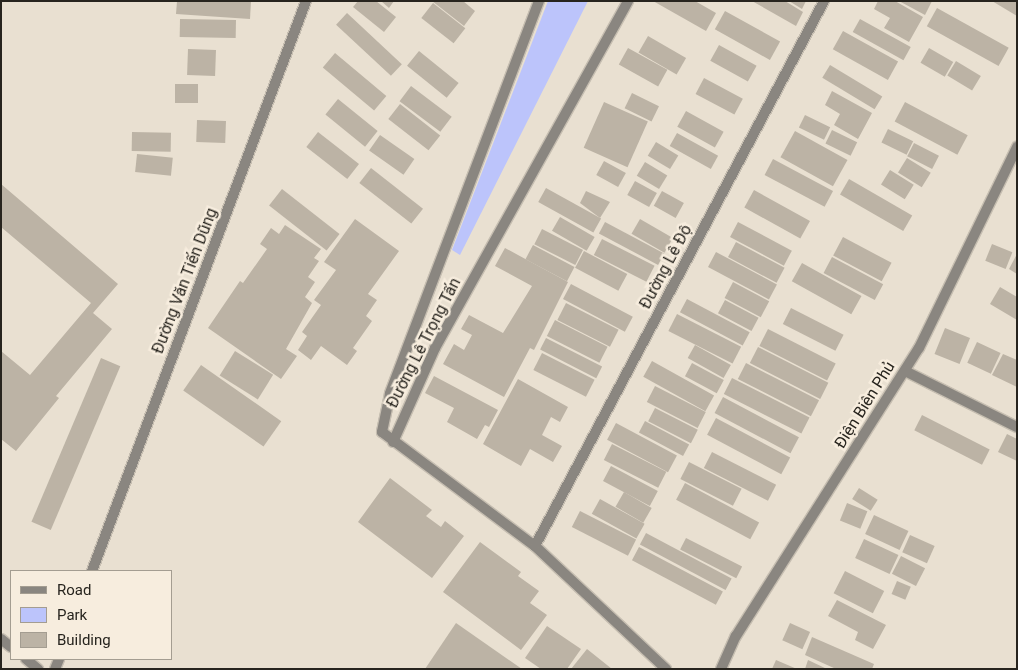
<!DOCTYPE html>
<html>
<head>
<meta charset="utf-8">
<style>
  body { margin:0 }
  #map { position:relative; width:1018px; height:670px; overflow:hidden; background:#e9e0d1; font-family:Roboto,sans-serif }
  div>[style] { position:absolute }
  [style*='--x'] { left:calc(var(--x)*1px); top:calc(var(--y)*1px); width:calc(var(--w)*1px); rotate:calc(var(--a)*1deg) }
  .green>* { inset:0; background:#bcc4fb }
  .building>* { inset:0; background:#bcb3a5; transform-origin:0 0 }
  .roads { filter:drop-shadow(1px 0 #c6beb1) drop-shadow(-1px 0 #c6beb1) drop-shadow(0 1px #c6beb1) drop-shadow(0 -1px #c6beb1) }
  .street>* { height:10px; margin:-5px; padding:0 5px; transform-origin:5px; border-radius:5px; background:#8a8680 }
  span { translate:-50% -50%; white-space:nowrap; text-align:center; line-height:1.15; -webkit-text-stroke:5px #f7edde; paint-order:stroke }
  .street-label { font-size:16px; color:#27241e }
  .frame { position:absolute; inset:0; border:2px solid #27241e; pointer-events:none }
  .legend { position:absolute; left:10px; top:570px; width:162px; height:90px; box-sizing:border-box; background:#f7edde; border:1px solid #a49d91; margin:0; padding:6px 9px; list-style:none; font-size:15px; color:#27241e }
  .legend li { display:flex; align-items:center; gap:10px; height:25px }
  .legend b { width:25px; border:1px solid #a49d91 }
</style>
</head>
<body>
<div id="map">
  <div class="green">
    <div style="clip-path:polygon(548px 1px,588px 1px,460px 255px,452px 250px)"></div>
  </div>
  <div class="building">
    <div style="clip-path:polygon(177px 1px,251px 1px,250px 19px,176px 14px)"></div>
    <div style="clip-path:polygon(358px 1px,376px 1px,396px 17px,384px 32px,353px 7px)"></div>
    <div style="clip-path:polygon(381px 1px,394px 1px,389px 8px)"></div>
    <div style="clip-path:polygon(432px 1px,463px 1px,475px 11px,464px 26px)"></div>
    <div style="clip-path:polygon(653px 1px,695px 1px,716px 13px,706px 31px)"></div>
    <div style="clip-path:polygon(752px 1px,785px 1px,803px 12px,796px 26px)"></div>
    <div style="clip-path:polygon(789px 1px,806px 1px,802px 9px)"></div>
    <div style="clip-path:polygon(878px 1px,895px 1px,923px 17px,909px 42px,884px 28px,890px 18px,874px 9px)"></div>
    <div style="clip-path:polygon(899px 1px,932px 1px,925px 15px)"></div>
    <div style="clip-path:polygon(992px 1px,1017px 1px,1017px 16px)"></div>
    <div style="left:433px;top:3px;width:41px;height:19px;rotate:38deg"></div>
    <div style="left:937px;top:8px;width:82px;height:21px;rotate:29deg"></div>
    <div style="left:725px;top:11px;width:63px;height:21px;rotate:29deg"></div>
    <div style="left:347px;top:13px;width:75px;height:16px;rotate:43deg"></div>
    <div style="left:180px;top:19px;width:56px;height:18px;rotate:1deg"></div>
    <div style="left:860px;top:19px;width:58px;height:15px;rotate:29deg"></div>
    <div style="left:843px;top:31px;width:63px;height:21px;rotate:29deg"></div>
    <div style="left:648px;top:36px;width:44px;height:19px;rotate:30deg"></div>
    <div style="left:719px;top:45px;width:43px;height:18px;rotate:29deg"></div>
    <div style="left:628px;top:48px;width:45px;height:19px;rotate:29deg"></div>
    <div style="left:929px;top:48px;width:28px;height:17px;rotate:30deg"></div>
    <div style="left:188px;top:49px;width:28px;height:26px;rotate:2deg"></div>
    <div style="left:419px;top:51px;width:51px;height:19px;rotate:39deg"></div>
    <div style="left:335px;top:53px;width:67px;height:19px;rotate:40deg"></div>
    <div style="left:956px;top:61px;width:29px;height:17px;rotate:31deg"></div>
    <div style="left:830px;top:65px;width:61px;height:15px;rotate:31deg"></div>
    <div style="left:704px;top:78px;width:44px;height:18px;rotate:28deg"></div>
    <div style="left:175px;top:84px;width:23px;height:19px"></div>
    <div style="left:411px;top:86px;width:51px;height:19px;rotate:37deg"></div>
    <div style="clip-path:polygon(832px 91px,872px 113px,858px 139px,834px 125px,840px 114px,825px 105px)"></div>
    <div style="left:632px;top:93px;width:30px;height:17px;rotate:26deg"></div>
    <div style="left:338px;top:99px;width:51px;height:20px;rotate:39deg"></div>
    <div style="left:604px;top:102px;width:48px;height:50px;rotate:24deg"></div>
    <div style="left:905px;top:102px;width:71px;height:22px;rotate:28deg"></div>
    <div style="left:400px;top:104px;width:51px;height:19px;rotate:38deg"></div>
    <div style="left:686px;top:111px;width:43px;height:18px;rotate:29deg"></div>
    <div style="left:805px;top:115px;width:28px;height:14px;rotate:26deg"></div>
    <div style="left:197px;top:120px;width:29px;height:22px;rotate:2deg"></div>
    <div style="left:888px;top:129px;width:28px;height:15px;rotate:26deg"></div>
    <div style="left:832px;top:130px;width:28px;height:15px;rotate:26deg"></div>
    <div style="left:795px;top:131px;width:60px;height:30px;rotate:29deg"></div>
    <div style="left:132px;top:132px;width:39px;height:19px;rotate:1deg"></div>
    <div style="left:318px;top:132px;width:52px;height:19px;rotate:38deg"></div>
    <div style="left:677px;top:133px;width:47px;height:15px;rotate:29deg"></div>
    <div style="left:380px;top:135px;width:42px;height:19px;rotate:35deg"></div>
    <div style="left:656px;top:142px;width:26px;height:16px;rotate:31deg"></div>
    <div style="left:914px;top:143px;width:28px;height:15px;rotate:27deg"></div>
    <div style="left:137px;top:154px;width:36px;height:18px;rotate:6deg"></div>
    <div style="left:907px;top:158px;width:28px;height:17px;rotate:32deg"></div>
    <div style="left:773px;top:159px;width:68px;height:18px;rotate:28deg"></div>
    <div style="left:604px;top:161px;width:25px;height:16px;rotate:29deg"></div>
    <div style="left:645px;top:162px;width:26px;height:16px;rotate:31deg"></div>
    <div style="left:371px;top:168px;width:66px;height:19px;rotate:38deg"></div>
    <div style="left:890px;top:170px;width:28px;height:17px;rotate:32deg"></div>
    <div style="left:849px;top:179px;width:73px;height:18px;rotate:30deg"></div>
    <div style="left:635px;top:181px;width:25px;height:16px;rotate:29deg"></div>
    <div style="clip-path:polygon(1px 184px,118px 284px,93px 313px,112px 329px,56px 396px,59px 398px,16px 451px,1px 439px,1px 351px,30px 375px,91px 303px,1px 227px)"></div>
    <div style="left:546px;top:188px;width:63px;height:16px;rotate:29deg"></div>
    <div style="left:282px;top:189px;width:73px;height:21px;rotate:38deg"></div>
    <div style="left:754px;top:190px;width:64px;height:20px;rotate:29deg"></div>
    <div style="clip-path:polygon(586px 191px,610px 202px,600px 218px,580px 203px)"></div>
    <div style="left:662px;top:191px;width:25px;height:17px;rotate:29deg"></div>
    <div style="left:560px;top:217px;width:40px;height:16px;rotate:30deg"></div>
    <div style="clip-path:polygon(355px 219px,399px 251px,368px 294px,377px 300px,366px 316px,372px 321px,353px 348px,357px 351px,347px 365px,321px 346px,311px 360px,298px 350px,307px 336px,302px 332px,321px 305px,314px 300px,336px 270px,324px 262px)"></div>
    <div style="left:640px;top:219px;width:38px;height:17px;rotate:30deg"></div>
    <div style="left:605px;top:222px;width:67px;height:13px;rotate:28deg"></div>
    <div style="left:738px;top:222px;width:61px;height:17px;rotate:28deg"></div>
    <div style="clip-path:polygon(285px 225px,321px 249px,314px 258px,319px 261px,308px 277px,315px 282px,305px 297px,312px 303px,286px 349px,297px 356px,281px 379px,208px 328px,240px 281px,243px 283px,267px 249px,260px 244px,271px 228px,279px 234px)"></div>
    <div style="left:542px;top:229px;width:46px;height:17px;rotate:27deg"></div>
    <div style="left:843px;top:237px;width:55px;height:21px;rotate:28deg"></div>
    <div style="left:602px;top:239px;width:59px;height:18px;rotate:27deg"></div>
    <div style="left:736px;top:242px;width:55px;height:17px;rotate:28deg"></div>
    <div style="left:992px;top:244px;width:22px;height:18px;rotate:22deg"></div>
    <div style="left:533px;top:245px;width:47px;height:16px;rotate:28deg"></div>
    <div style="clip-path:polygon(505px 248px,568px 282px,534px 350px,530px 348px,504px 397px,443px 364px,454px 344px,464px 350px,472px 335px,461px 329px,469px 315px,503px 333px,532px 286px,495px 266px)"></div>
    <div style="left:584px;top:251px;width:49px;height:19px;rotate:28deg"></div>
    <div style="left:716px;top:252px;width:69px;height:17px;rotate:28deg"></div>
    <div style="clip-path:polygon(1017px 254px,1017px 274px,1009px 269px)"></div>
    <div style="left:832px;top:257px;width:58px;height:18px;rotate:28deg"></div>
    <div style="left:802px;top:263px;width:68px;height:21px;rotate:29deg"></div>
    <div style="left:733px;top:282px;width:41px;height:18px;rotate:28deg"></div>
    <div style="left:571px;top:284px;width:70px;height:17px;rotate:28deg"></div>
    <div style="clip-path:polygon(1000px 287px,1017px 297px,1017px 320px,990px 304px)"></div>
    <div style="left:687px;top:299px;width:71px;height:15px;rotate:28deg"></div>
    <div style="left:725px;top:300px;width:38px;height:15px;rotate:28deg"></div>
    <div style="left:566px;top:303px;width:59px;height:19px;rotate:27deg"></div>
    <div style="left:791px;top:308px;width:59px;height:18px;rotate:27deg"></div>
    <div style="left:677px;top:314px;width:72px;height:19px;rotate:27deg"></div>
    <div style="left:555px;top:320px;width:59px;height:18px;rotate:27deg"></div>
    <div style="left:945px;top:328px;width:27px;height:28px;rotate:22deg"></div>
    <div style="left:768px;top:329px;width:76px;height:19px;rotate:27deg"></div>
    <div style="left:546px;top:338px;width:63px;height:13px;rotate:27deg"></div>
    <div style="left:977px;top:342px;width:26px;height:23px;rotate:25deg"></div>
    <div style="left:695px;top:345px;width:41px;height:15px;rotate:29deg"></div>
    <div style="left:758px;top:347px;width:79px;height:18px;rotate:27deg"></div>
    <div style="left:235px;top:351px;width:45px;height:29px;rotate:32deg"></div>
    <div style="left:542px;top:353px;width:59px;height:19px;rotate:27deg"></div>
    <div style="clip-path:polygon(1003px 354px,1017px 360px,1017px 387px,992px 375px)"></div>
    <div style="left:101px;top:358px;width:21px;height:178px;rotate:23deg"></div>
    <div style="left:652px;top:361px;width:71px;height:18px;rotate:29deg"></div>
    <div style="left:692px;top:363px;width:36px;height:15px;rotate:28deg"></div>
    <div style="left:746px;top:363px;width:82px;height:18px;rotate:27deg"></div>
    <div style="left:201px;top:365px;width:98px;height:31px;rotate:35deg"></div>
    <div style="clip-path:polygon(434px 376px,498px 410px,489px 427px,485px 425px,477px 439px,447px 422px,454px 408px,425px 393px)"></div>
    <div style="left:732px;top:378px;width:87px;height:18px;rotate:27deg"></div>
    <div style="clip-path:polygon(518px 379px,568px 407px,560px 422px,551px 417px,542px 435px,562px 446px,553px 462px,530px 449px,521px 466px,483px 444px)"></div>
    <div style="left:655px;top:386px;width:57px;height:18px;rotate:27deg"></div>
    <div style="left:723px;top:397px;width:86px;height:18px;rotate:28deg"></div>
    <div style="left:655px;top:408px;width:48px;height:15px;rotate:27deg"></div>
    <div style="left:922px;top:415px;width:76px;height:17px;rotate:27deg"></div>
    <div style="left:716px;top:418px;width:84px;height:19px;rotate:28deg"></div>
    <div style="left:645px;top:421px;width:50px;height:13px;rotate:28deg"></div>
    <div style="left:616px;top:423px;width:69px;height:19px;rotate:28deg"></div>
    <div style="clip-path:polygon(1007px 434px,1017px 439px,1017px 461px,998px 452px)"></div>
    <div style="left:612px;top:444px;width:61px;height:18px;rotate:27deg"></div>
    <div style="left:712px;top:452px;width:72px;height:18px;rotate:27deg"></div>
    <div style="left:689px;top:462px;width:59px;height:19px;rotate:27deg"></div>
    <div style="left:611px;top:466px;width:53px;height:17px;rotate:28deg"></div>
    <div style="clip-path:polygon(390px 478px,432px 510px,426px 516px,441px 527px,445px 521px,464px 536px,432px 578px,358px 522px)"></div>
    <div style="left:685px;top:483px;width:84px;height:19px;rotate:28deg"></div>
    <div style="left:859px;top:488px;width:22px;height:13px;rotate:32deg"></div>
    <div style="left:624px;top:492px;width:32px;height:17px;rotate:30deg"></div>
    <div style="left:600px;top:499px;width:51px;height:17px;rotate:29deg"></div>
    <div style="left:847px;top:503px;width:22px;height:19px;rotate:22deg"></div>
    <div style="left:580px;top:511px;width:63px;height:18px;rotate:27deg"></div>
    <div style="left:874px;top:515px;width:38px;height:21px;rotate:25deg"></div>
    <div style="left:646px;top:533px;width:97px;height:13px;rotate:28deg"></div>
    <div style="left:910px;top:535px;width:27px;height:19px;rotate:24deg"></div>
    <div style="left:686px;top:538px;width:63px;height:13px;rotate:27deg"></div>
    <div style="left:864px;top:539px;width:38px;height:21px;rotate:25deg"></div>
    <div style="clip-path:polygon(480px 542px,521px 572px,518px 576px,539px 591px,530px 603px,547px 615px,521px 650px,443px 592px)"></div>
    <div style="left:639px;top:547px;width:95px;height:15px;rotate:28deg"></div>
    <div style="left:901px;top:556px;width:27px;height:20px;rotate:27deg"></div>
    <div style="left:845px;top:571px;width:44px;height:25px;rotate:27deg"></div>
    <div style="left:897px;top:581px;width:15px;height:14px;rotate:23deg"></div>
    <div style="clip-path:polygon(837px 600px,886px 625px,873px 649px,855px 640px,858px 632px,828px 616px)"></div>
    <div style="clip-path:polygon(456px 623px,522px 669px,425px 669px)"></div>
    <div style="left:790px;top:623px;width:22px;height:19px;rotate:24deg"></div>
    <div style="clip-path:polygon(547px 626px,581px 649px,567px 669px,541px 669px,525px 658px)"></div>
    <div style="clip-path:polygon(812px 637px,874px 664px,872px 669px,836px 669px,805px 655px)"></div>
    <div style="clip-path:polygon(587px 649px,612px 669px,571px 669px)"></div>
    <div style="clip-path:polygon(776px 660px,797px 669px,772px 669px)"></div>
    <div style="clip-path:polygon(808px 660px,827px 669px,805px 669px)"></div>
  </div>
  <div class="roads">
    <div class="street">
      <div style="--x:539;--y:1;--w:420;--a:110.8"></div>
      <div style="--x:390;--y:394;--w:39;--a:102"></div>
      <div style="--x:382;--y:432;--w:191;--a:36.7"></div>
      <div style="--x:535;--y:546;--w:180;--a:43.2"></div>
      <div style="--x:905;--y:371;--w:125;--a:26.6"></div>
      <div style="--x:393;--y:442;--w:103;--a:-65.9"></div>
      <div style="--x:435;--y:348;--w:397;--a:-60.9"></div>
      <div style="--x:535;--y:546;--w:617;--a:-62.06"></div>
      <div style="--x:92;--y:571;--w:609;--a:-69.42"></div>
      <div style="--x:1;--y:639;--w:13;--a:39"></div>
      <div style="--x:26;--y:659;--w:16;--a:40"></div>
      <div style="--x:55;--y:669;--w:11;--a:-68"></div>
      <div style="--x:721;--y:669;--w:36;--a:-66"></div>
      <div style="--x:736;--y:636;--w:341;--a:-57.6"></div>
      <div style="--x:919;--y:348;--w:224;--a:-64"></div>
    </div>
  </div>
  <div class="street-label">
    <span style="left:666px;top:267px;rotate:-62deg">Đường Lê Độ</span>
    <span style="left:185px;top:281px;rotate:-69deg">Đường Văn Tiến Dũng</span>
    <span style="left:424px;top:343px;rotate:-63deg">Đường Lê Trọng Tấn</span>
    <span style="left:865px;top:405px;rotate:-58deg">Điện Biên Phủ</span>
  </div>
  <div class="frame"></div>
  <ul class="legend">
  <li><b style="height:6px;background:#8a8680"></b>Road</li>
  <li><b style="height:14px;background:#bcc4fb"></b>Park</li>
  <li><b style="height:14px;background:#bcb3a5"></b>Building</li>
  </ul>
</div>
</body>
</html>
